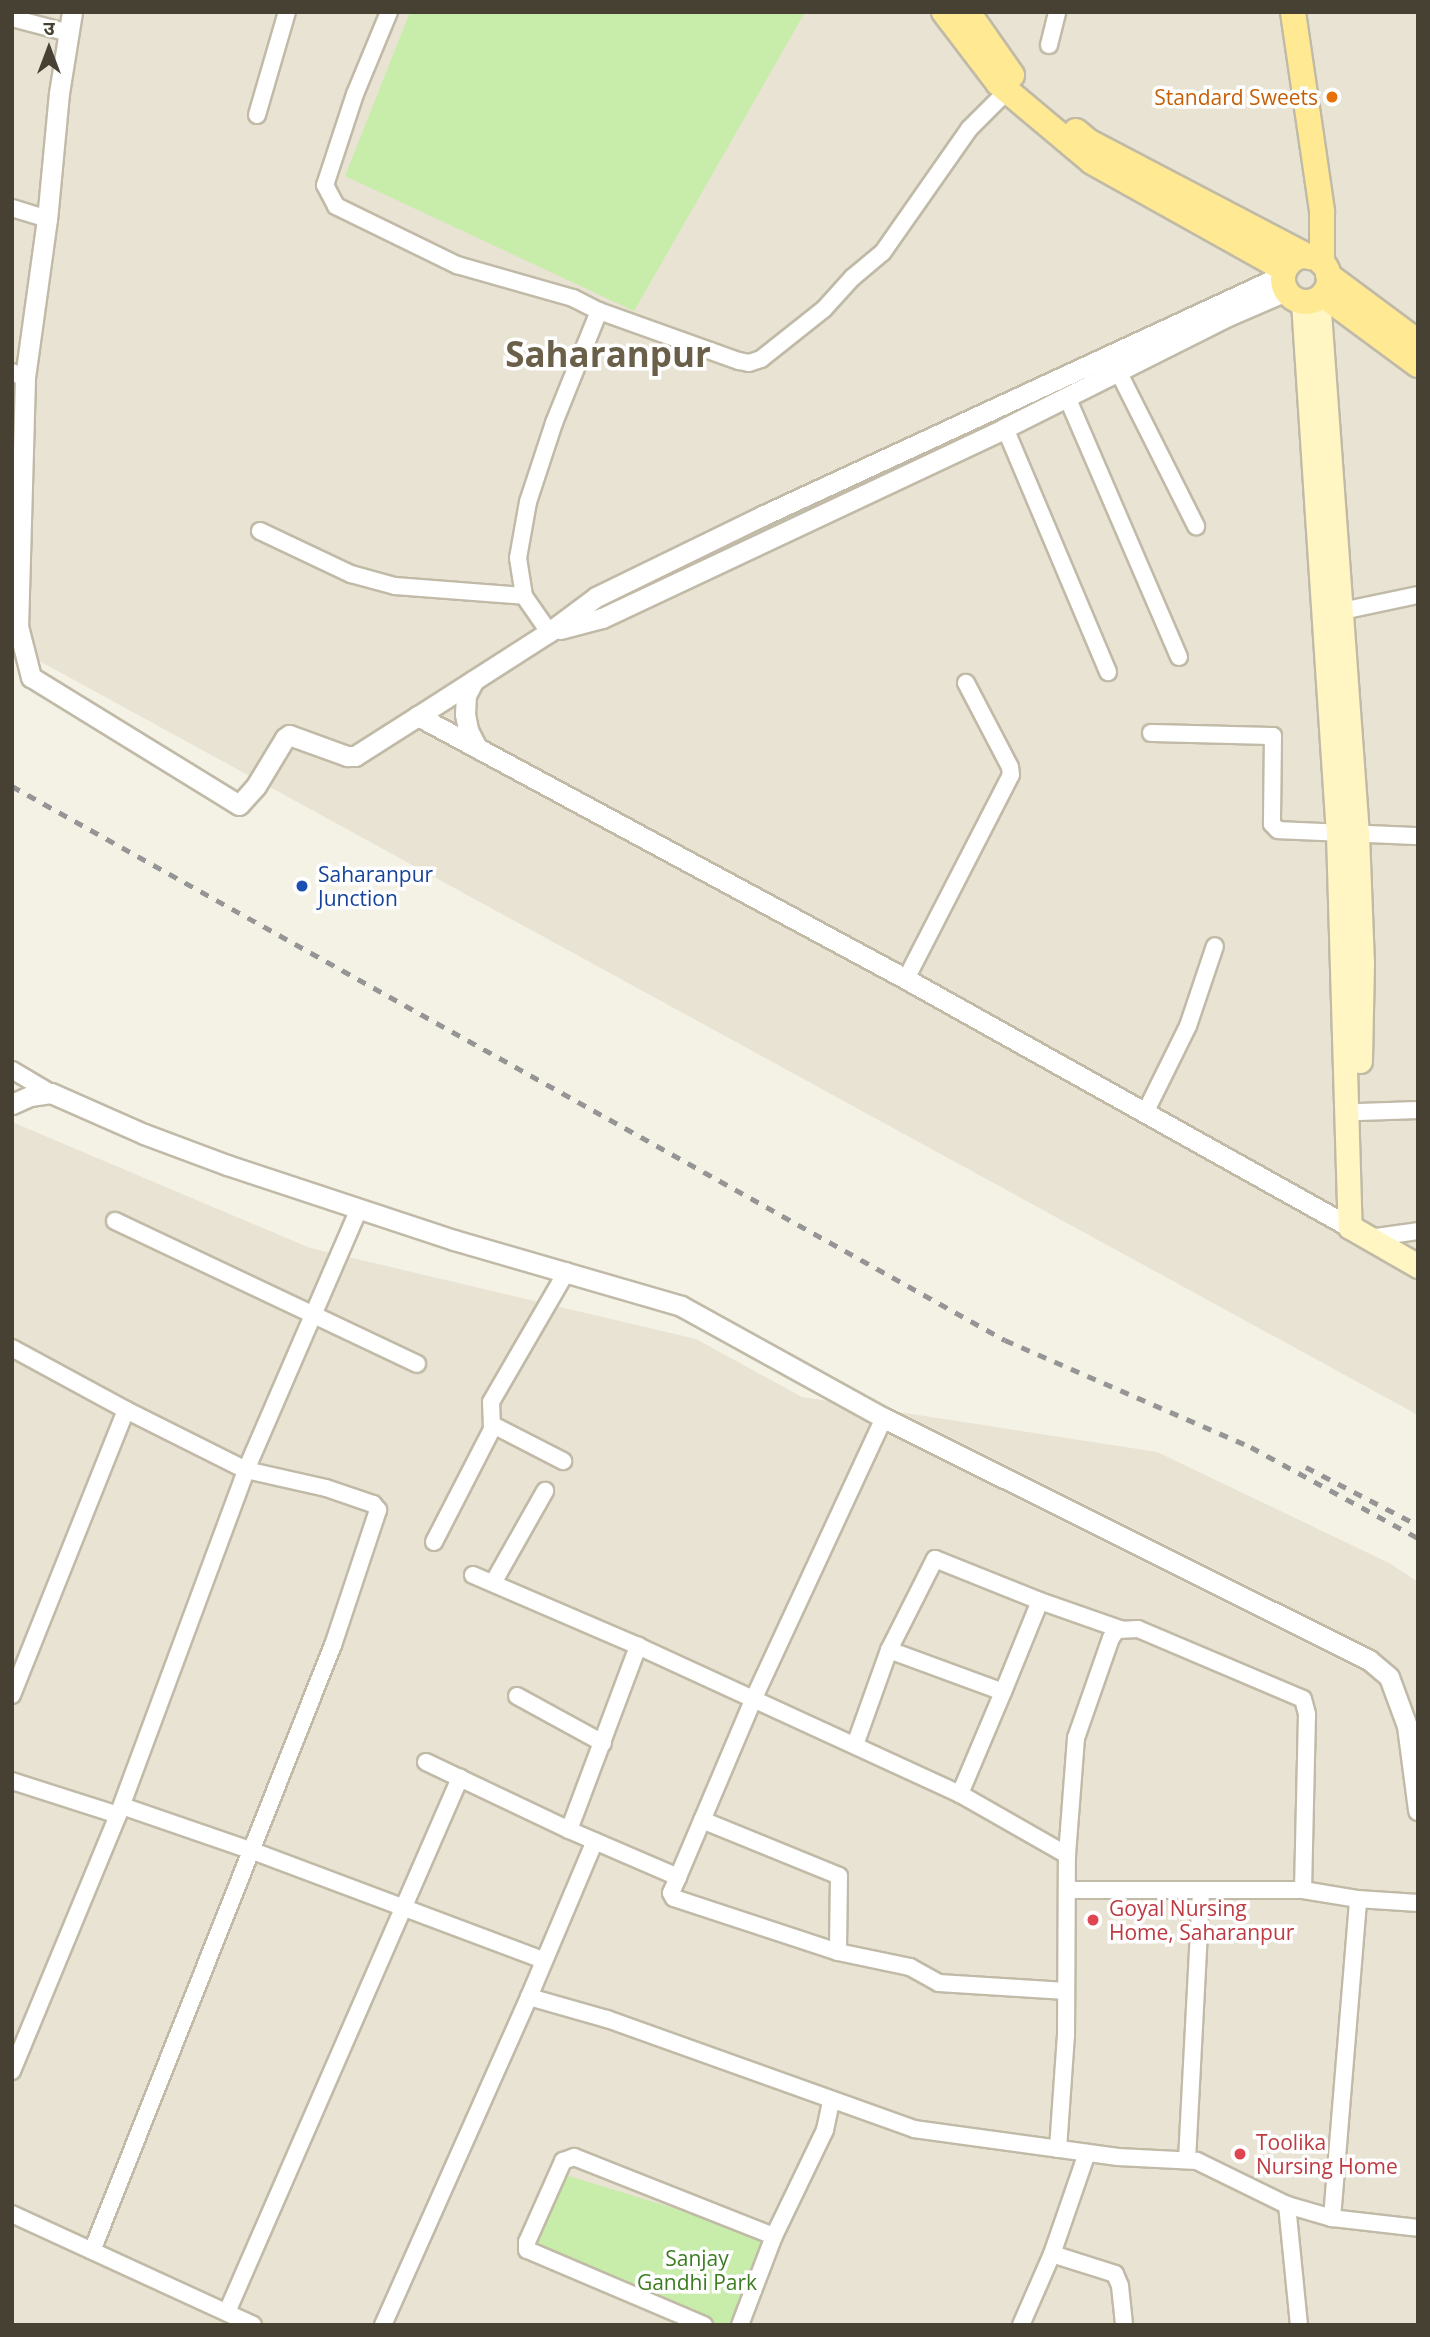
<!DOCTYPE html>
<html>
<head>
<meta charset="utf-8">
<style>
  body { margin:0 }
  #map { position:relative; width:1430px; height:2337px; overflow:hidden; background:#f4f1e5; font-family:"Open Sans","Noto Sans Devanagari",sans-serif }
  div>[style] { position:absolute }
  [style*='--x'] { left:calc(var(--x)*1px); top:calc(var(--y)*1px); width:calc(var(--w)*1px); rotate:calc(var(--a)*1deg) }
  .residential>* { inset:0; background:#e8e3d2 }
  .green>* { inset:0; background:#c8ecaa }
  .roads { filter:drop-shadow(2px 0 #c0baa7) drop-shadow(-2px 0 #c0baa7) drop-shadow(0 2px #c0baa7) drop-shadow(0 -2px #c0baa7) }
  .minor>* { height:16px; margin:-8px; padding:0 8px; transform-origin:8px; border-radius:8px; background:#fff }
  .tertiary>* { height:19px; margin:-9.5px; padding:0 9.5px; transform-origin:9.5px; border-radius:9.5px; background:#fff }
  .secondary>* { height:23px; margin:-11.5px; padding:0 11.5px; transform-origin:11.5px; border-radius:11.5px; background:#fff6c4 }
  .primary>* { height:24px; margin:-12px; padding:0 12px; transform-origin:12px; border-radius:12px; background:#ffea93 }
  .primary>.ring { margin:-12px; padding:0; box-sizing:content-box; background:none; border:24px solid #ffea93; border-radius:50% }
  .rail>* { height:4.5px; margin-top:-2.25px; transform-origin:0; background:repeating-linear-gradient(90deg,#959595 0 9px,transparent 0 18px) }
  .dots>* { width:19px; height:19px; translate:-50% -50%; box-sizing:border-box; border:4px solid #fff; border-radius:50% }
  span { translate:-50% -50%; white-space:nowrap; text-align:center; line-height:1.15; -webkit-text-stroke:7px #fff; paint-order:stroke }
  .food-label { font-size:21px; color:#c56008 }
  .right { translate:-100% -50%; text-align:right }
  .transit-label { font-size:21px; color:#164399 }
  .left { translate:0 -50%; text-align:left }
  .health-label { font-size:21px; color:#be3a42 }
  .park-label { font-size:21px; color:#3c7d22 }
  .town-label { font-size:35px; color:#6a604a; font-weight:700 }
  .frame { position:absolute; inset:0; border:14px solid #474134; pointer-events:none }
  .north { position:absolute; left:14px; top:14px; width:70px; height:70px; -webkit-text-stroke:5px #fff; paint-order:stroke; rotate:0deg; font-size:19px; font-weight:700; line-height:28px; text-align:center; color:#474134 }
  .north::after { content:''; display:block; margin:auto; width:24px; height:32px; background:#474134; clip-path:polygon(50% 0,100% 100%,50% 72%,0 100%) }
</style>
</head>
<body>
<div id="map">
  <div class="residential">
    <div style="clip-path:polygon(12px 12px,1418px 12px,1418px 1415px,12px 646px)"></div>
    <div style="clip-path:polygon(12px 1122px,310px 1248px,696px 1339px,802px 1397px,1157px 1452px,1389px 1563px,1418px 1582px,1418px 2325px,12px 2325px)"></div>
  </div>
  <div class="green">
    <div style="clip-path:polygon(410px 12px,805px 12px,634px 311px,345px 176px)"></div>
    <div style="clip-path:polygon(562px 2174px,775px 2239px,746px 2325px,689px 2325px,531px 2252px)"></div>
  </div>
  <div class="roads">
    <div class="minor">
      <div style="--x:389;--y:12;--w:89;--a:112.5"></div>
      <div style="--x:355;--y:94;--w:96;--a:108.2"></div>
      <div style="--x:325;--y:185;--w:24;--a:62"></div>
      <div style="--x:336;--y:206;--w:135;--a:26"></div>
      <div style="--x:457;--y:265;--w:121;--a:15.9"></div>
      <div style="--x:573;--y:298;--w:29;--a:27"></div>
      <div style="--x:599;--y:311;--w:121;--a:111.9"></div>
      <div style="--x:554;--y:423;--w:83;--a:108.2"></div>
      <div style="--x:528;--y:502;--w:57;--a:100.1"></div>
      <div style="--x:518;--y:558;--w:38;--a:81"></div>
      <div style="--x:524;--y:596;--w:44;--a:55.2"></div>
      <div style="--x:12;--y:18;--w:59;--a:14.7"></div>
      <div style="--x:1049;--y:45;--w:34;--a:-76"></div>
      <div style="--x:257;--y:115;--w:107;--a:-73.8"></div>
      <div style="--x:12;--y:208;--w:37;--a:17"></div>
      <div style="--x:599;--y:311;--w:149;--a:19.7"></div>
      <div style="--x:739;--y:361;--w:10;--a:11"></div>
      <div style="--x:749;--y:363;--w:13;--a:-18"></div>
      <div style="--x:761;--y:359;--w:80;--a:-38.4"></div>
      <div style="--x:824;--y:309;--w:42;--a:-47.9"></div>
      <div style="--x:852;--y:278;--w:40;--a:-40"></div>
      <div style="--x:883;--y:252;--w:150;--a:-55"></div>
      <div style="--x:969;--y:129;--w:54;--a:-45"></div>
      <div style="--x:1118;--y:371;--w:174;--a:63.3"></div>
      <div style="--x:12;--y:372;--w:14;--a:25"></div>
      <div style="--x:1067;--y:397;--w:283;--a:66.7"></div>
      <div style="--x:1005;--y:428;--w:265;--a:67.1"></div>
      <div style="--x:260;--y:531;--w:101;--a:25.3"></div>
      <div style="--x:351;--y:574;--w:46;--a:15.3"></div>
      <div style="--x:395;--y:586;--w:129;--a:4.4"></div>
      <div style="--x:1342;--y:611;--w:78;--a:-11.9"></div>
      <div style="--x:1151;--y:733;--w:122;--a:1.4"></div>
      <div style="--x:1273;--y:736;--w:88;--a:90.7"></div>
      <div style="--x:1272;--y:824;--w:8;--a:45"></div>
      <div style="--x:1278;--y:830;--w:140;--a:2.5"></div>
      <div style="--x:906;--y:979;--w:229;--a:-62.8"></div>
      <div style="--x:1011;--y:775;--w:8;--a:-97"></div>
      <div style="--x:1010;--y:767;--w:95;--a:-117.6"></div>
      <div style="--x:12;--y:1070;--w:45;--a:30.5"></div>
      <div style="--x:1359;--y:1112;--w:59;--a:-1.9"></div>
      <div style="--x:1145;--y:1113;--w:97;--a:-63.7"></div>
      <div style="--x:1188;--y:1026;--w:84;--a:-71.4"></div>
      <div style="--x:115;--y:1221;--w:334;--a:25.3"></div>
      <div style="--x:1369;--y:1238;--w:49;--a:-8.1"></div>
      <div style="--x:12;--y:1348;--w:130;--a:28.5"></div>
      <div style="--x:126;--y:1410;--w:134;--a:26.6"></div>
      <div style="--x:246;--y:1470;--w:82;--a:12.7"></div>
      <div style="--x:326;--y:1488;--w:50;--a:18.8"></div>
      <div style="--x:373;--y:1504;--w:8;--a:50"></div>
      <div style="--x:378;--y:1510;--w:142;--a:108.4"></div>
      <div style="--x:333;--y:1645;--w:652;--a:111.69"></div>
      <div style="--x:493;--y:1425;--w:79;--a:27.2"></div>
      <div style="--x:434;--y:1542;--w:127;--a:-62.8"></div>
      <div style="--x:492;--y:1429;--w:27;--a:-92"></div>
      <div style="--x:491;--y:1402;--w:151;--a:-59.9"></div>
      <div style="--x:473;--y:1575;--w:180;--a:23.3"></div>
      <div style="--x:638;--y:1646;--w:354;--a:24.7"></div>
      <div style="--x:960;--y:1794;--w:123;--a:29.7"></div>
      <div style="--x:493;--y:1583;--w:106;--a:-60.5"></div>
      <div style="--x:889;--y:1650;--w:102;--a:-63.2"></div>
      <div style="--x:935;--y:1559;--w:113;--a:21.8"></div>
      <div style="--x:1040;--y:1601;--w:85;--a:19.3"></div>
      <div style="--x:1003;--y:1692;--w:98;--a:-67.9"></div>
      <div style="--x:12;--y:1695;--w:307;--a:-68.2"></div>
      <div style="--x:517;--y:1696;--w:98;--a:28.7"></div>
      <div style="--x:855;--y:1745;--w:101;--a:-70.3"></div>
      <div style="--x:889;--y:1650;--w:121;--a:20.2"></div>
      <div style="--x:1003;--y:1692;--w:111;--a:112.9"></div>
      <div style="--x:426;--y:1762;--w:158;--a:25.4"></div>
      <div style="--x:569;--y:1830;--w:119;--a:23.3"></div>
      <div style="--x:12;--y:1781;--w:111;--a:17.8"></div>
      <div style="--x:122;--y:1806;--w:139;--a:19"></div>
      <div style="--x:253;--y:1851;--w:310;--a:20.6"></div>
      <div style="--x:702;--y:1820;--w:148;--a:22.2"></div>
      <div style="--x:839;--y:1876;--w:76;--a:90.8"></div>
      <div style="--x:838;--y:1952;--w:173;--a:-161.8"></div>
      <div style="--x:674;--y:1898;--w:6;--a:-121"></div>
      <div style="--x:671;--y:1893;--w:17;--a:-66"></div>
      <div style="--x:678;--y:1877;--w:192;--a:-67"></div>
      <div style="--x:753;--y:1700;--w:311;--a:-65.1"></div>
      <div style="--x:569;--y:1830;--w:197;--a:-69.4"></div>
      <div style="--x:1069;--y:1890;--w:234;--a:0"></div>
      <div style="--x:838;--y:1952;--w:74;--a:11.8"></div>
      <div style="--x:910;--y:1967;--w:33;--a:29"></div>
      <div style="--x:939;--y:1983;--w:127;--a:3.6"></div>
      <div style="--x:529;--y:1997;--w:169;--a:-67.1"></div>
      <div style="--x:12;--y:2071;--w:277;--a:-67.5"></div>
      <div style="--x:118;--y:1815;--w:368;--a:-69.6"></div>
      <div style="--x:246;--y:1470;--w:284;--a:-66.6"></div>
      <div style="--x:1058;--y:2149;--w:113;--a:-86"></div>
      <div style="--x:1066;--y:2036;--w:181;--a:-89.7"></div>
      <div style="--x:1067;--y:1855;--w:117;--a:-85.6"></div>
      <div style="--x:1076;--y:1738;--w:106;--a:-70.7"></div>
      <div style="--x:1111;--y:1638;--w:10;--a:-53"></div>
      <div style="--x:1117;--y:1630;--w:21;--a:-3"></div>
      <div style="--x:1138;--y:1629;--w:179;--a:23"></div>
      <div style="--x:1303;--y:1699;--w:16;--a:75"></div>
      <div style="--x:1307;--y:1714;--w:176;--a:91.3"></div>
      <div style="--x:1303;--y:1890;--w:56;--a:9.3"></div>
      <div style="--x:1358;--y:1899;--w:60;--a:3.8"></div>
      <div style="--x:1187;--y:2160;--w:269;--a:-87"></div>
      <div style="--x:1287;--y:2205;--w:47;--a:16.1"></div>
      <div style="--x:1332;--y:2218;--w:320;--a:-85.3"></div>
      <div style="--x:12;--y:2214;--w:265;--a:24.7"></div>
      <div style="--x:1332;--y:2218;--w:87;--a:6.6"></div>
      <div style="--x:1052;--y:2254;--w:66;--a:17.6"></div>
      <div style="--x:1115;--y:2274;--w:13;--a:67"></div>
      <div style="--x:1120;--y:2286;--w:39;--a:84"></div>
      <div style="--x:227;--y:2312;--w:583;--a:-66.43"></div>
      <div style="--x:383;--y:2325;--w:359;--a:-66"></div>
      <div style="--x:529;--y:1997;--w:81;--a:15.8"></div>
      <div style="--x:607;--y:2019;--w:326;--a:19.7"></div>
      <div style="--x:914;--y:2129;--w:206;--a:7.8"></div>
      <div style="--x:1118;--y:2157;--w:79;--a:2.9"></div>
      <div style="--x:1197;--y:2161;--w:100;--a:26.1"></div>
      <div style="--x:1287;--y:2205;--w:121;--a:84.3"></div>
      <div style="--x:704;--y:2325;--w:192;--a:-157"></div>
      <div style="--x:527;--y:2250;--w:8;--a:-90"></div>
      <div style="--x:527;--y:2242;--w:89;--a:-66"></div>
      <div style="--x:563;--y:2161;--w:12;--a:-20"></div>
      <div style="--x:574;--y:2157;--w:215;--a:21.6"></div>
      <div style="--x:740;--y:2325;--w:95;--a:-69.1"></div>
      <div style="--x:774;--y:2236;--w:118;--a:-64.3"></div>
      <div style="--x:825;--y:2130;--w:30;--a:-78"></div>
      <div style="--x:1021;--y:2325;--w:77;--a:-66.4"></div>
      <div style="--x:1052;--y:2254;--w:107;--a:-70.9"></div>
    </div>
    <div class="tertiary">
      <div style="--x:72;--y:12;--w:82;--a:99.1"></div>
      <div style="--x:59;--y:93;--w:127;--a:95.4"></div>
      <div style="--x:47;--y:219;--w:161;--a:97.9"></div>
      <div style="--x:25;--y:378;--w:248;--a:91.6"></div>
      <div style="--x:18;--y:626;--w:53;--a:75.7"></div>
      <div style="--x:31;--y:677;--w:244;--a:31.6"></div>
      <div style="--x:239;--y:805;--w:25;--a:-48"></div>
      <div style="--x:256;--y:786;--w:56;--a:-58.9"></div>
      <div style="--x:285;--y:738;--w:5;--a:-37"></div>
      <div style="--x:289;--y:735;--w:62;--a:19.9"></div>
      <div style="--x:347;--y:756;--w:8;--a:0"></div>
      <div style="--x:355;--y:756;--w:75;--a:-32.4"></div>
      <div style="--x:1283;--y:275;--w:574;--a:155.18"></div>
      <div style="--x:762;--y:516;--w:185;--a:154"></div>
      <div style="--x:596;--y:597;--w:59;--a:143.3"></div>
      <div style="--x:549;--y:632;--w:156;--a:147.3"></div>
      <div style="--x:418;--y:716;--w:554;--a:28.32"></div>
      <div style="--x:906;--y:979;--w:509;--a:29.19"></div>
      <div style="--x:560;--y:629;--w:43;--a:-14.7"></div>
      <div style="--x:602;--y:618;--w:446;--a:-25.2"></div>
      <div style="--x:1005;--y:428;--w:250;--a:-26.7"></div>
      <div style="--x:1228;--y:316;--w:63;--a:-23.3"></div>
      <div style="--x:474;--y:680;--w:17;--a:118"></div>
      <div style="--x:466;--y:695;--w:19;--a:93"></div>
      <div style="--x:465;--y:714;--w:16;--a:79"></div>
      <div style="--x:468;--y:730;--w:20;--a:63"></div>
      <div style="--x:12;--y:1104;--w:20;--a:-24"></div>
      <div style="--x:30;--y:1096;--w:21;--a:-8"></div>
      <div style="--x:51;--y:1093;--w:102;--a:23.8"></div>
      <div style="--x:144;--y:1134;--w:89;--a:20.5"></div>
      <div style="--x:227;--y:1165;--w:239;--a:18.3"></div>
      <div style="--x:454;--y:1240;--w:236;--a:16.2"></div>
      <div style="--x:681;--y:1306;--w:232;--a:28.9"></div>
      <div style="--x:884;--y:1418;--w:542;--a:26.52"></div>
      <div style="--x:1369;--y:1660;--w:26;--a:40"></div>
      <div style="--x:1389;--y:1677;--w:52;--a:69.8"></div>
      <div style="--x:1407;--y:1726;--w:85;--a:82.5"></div>
    </div>
    <div class="secondary">
      <div style="--x:1318;--y:298;--w:537;--a:85.84"></div>
      <div style="--x:1357;--y:834;--w:129;--a:87.8"></div>
      <div style="--x:1362;--y:963;--w:98;--a:91.2"></div>
      <div style="--x:1303;--y:302;--w:533;--a:86.24"></div>
      <div style="--x:1338;--y:834;--w:393;--a:88.3"></div>
      <div style="--x:1350;--y:1227;--w:78;--a:29.8"></div>
    </div>
    <div class="primary">
      <div style="--x:944;--y:12;--w:89;--a:52.7"></div>
      <div style="--x:998;--y:83;--w:123;--a:40"></div>
      <div style="--x:1092;--y:162;--w:221;--a:29.2"></div>
      <div style="--x:968;--y:12;--w:77;--a:55.1"></div>
      <div style="--x:1293;--y:12;--w:202;--a:81.7"></div>
      <div style="--x:1322;--y:212;--w:51;--a:90"></div>
      <div style="--x:1076;--y:131;--w:16;--a:40"></div>
      <div style="--x:1088;--y:141;--w:250;--a:27.7"></div>
      <div class="ring" style="left:1283px;top:256px;width:22px;height:22px"></div>
      <div style="--x:1328;--y:275;--w:112;--a:36.7"></div>
      <div style="--x:1323;--y:295;--w:118;--a:36.4"></div>
    </div>
  </div>
  <div class="rail">
    <div style="--x:12;--y:786;--w:1137;--a:29.16"></div>
    <div style="--x:1005;--y:1340;--w:268;--a:23.5"></div>
    <div style="--x:1251;--y:1447;--w:190;--a:28.6"></div>
    <div style="--x:1306;--y:1467;--w:126;--a:27.4"></div>
  </div>
  <div class="dots">
    <div style="left:1332px;top:97px;background:#e8710a"></div>
    <div style="left:302px;top:886px;background:#1a4fb4"></div>
    <div style="left:1093px;top:1920px;background:#e0444e"></div>
    <div style="left:1240px;top:2154px;background:#e0444e"></div>
  </div>
  <div class="food-label">
    <span class="right" style="left:1318px;top:97px">Standard Sweets</span>
  </div>
  <div class="transit-label">
    <span class="left" style="left:318px;top:886px">Saharanpur<br>Junction</span>
  </div>
  <div class="health-label">
    <span class="left" style="left:1109px;top:1920px">Goyal Nursing<br>Home, Saharanpur</span>
    <span class="left" style="left:1256px;top:2154px">Toolika<br>Nursing Home</span>
  </div>
  <div class="park-label">
    <span style="left:697px;top:2270px">Sanjay<br>Gandhi Park</span>
  </div>
  <div class="town-label">
    <span style="left:608px;top:354px">Saharanpur</span>
  </div>
  <div class="frame"></div>
  <div class="north">उ</div>
</div>
</body>
</html>
